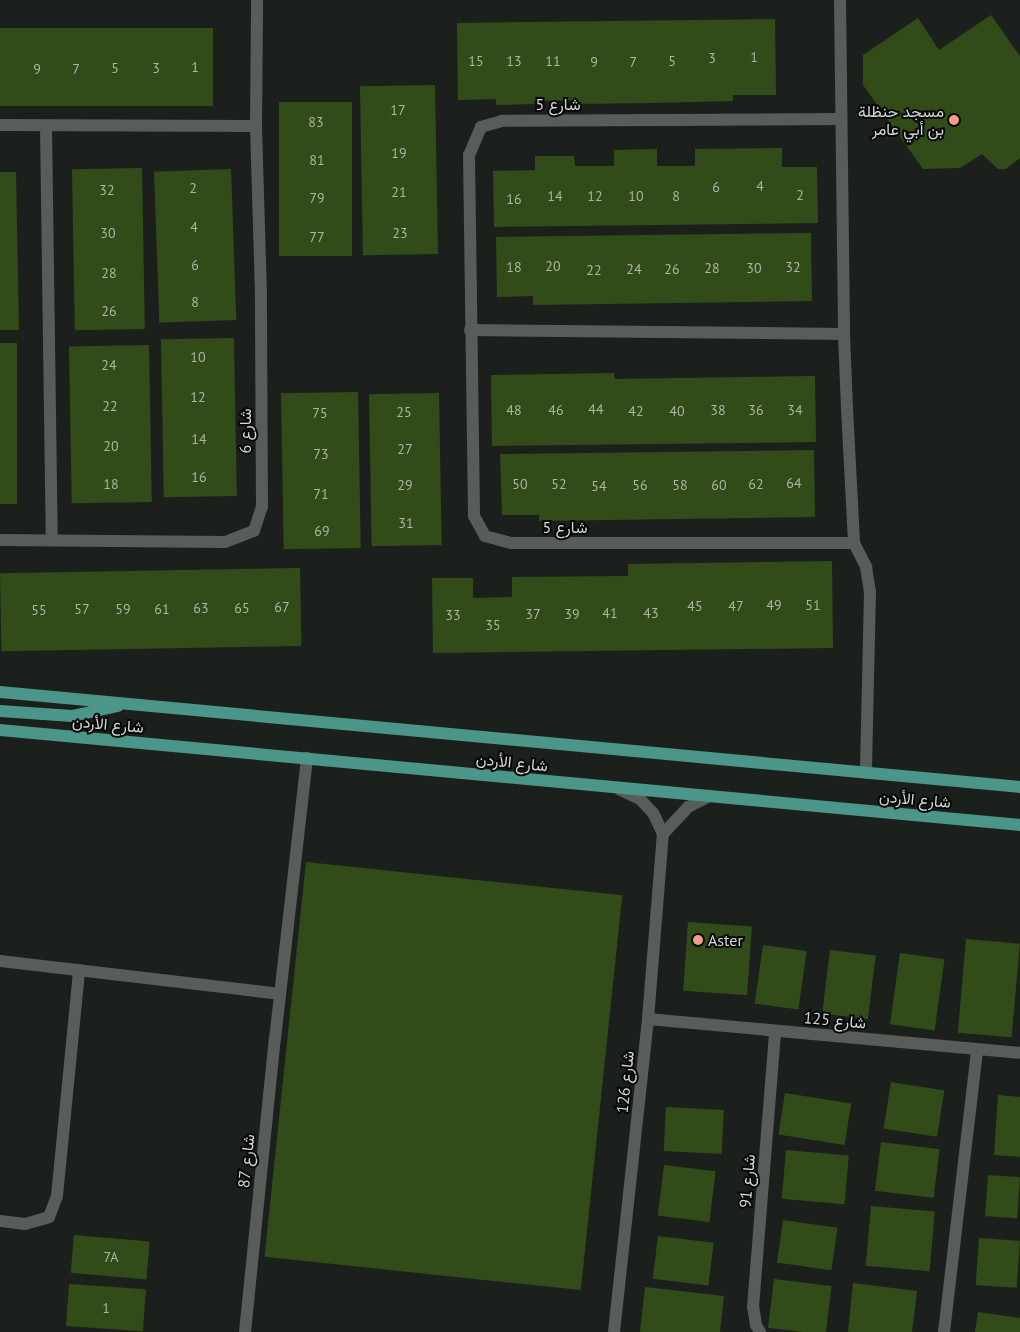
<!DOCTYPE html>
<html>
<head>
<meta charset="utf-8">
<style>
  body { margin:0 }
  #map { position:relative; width:1020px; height:1332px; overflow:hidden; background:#1c201d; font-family:"PT Sans",Vazirmatn,sans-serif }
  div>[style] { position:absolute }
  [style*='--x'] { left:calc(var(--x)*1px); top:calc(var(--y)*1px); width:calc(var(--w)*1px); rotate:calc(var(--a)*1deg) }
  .building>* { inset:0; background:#314c18; transform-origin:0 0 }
  .minor>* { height:12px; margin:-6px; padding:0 6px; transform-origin:6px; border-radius:6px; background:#585d59 }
  .major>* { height:12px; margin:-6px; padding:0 6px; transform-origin:6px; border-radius:6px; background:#4b9688 }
  .dots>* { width:14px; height:14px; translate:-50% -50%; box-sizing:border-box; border:2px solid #070908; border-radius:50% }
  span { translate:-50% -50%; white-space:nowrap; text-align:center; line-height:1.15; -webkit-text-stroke:4px #070908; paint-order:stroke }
  .number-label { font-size:14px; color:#acb5a6 }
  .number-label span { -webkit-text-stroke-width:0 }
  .street-label { font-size:16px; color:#d5d8d6 }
  .poi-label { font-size:16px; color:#d5d8d6 }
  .right { translate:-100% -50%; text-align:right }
  .left { translate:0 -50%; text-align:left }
</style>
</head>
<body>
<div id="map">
  <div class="building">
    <div style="clip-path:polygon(991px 15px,1020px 56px,1020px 158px,1006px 169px,998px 169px,982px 154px,960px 168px,923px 169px,863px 85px,863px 55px,918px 18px,939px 50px)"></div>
    <div style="clip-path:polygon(775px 19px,776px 95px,733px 95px,733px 101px,652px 103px,574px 104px,573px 100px,534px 101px,534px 104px,496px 105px,496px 99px,458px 100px,457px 23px)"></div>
    <div style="left:213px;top:28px;width:78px;height:213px;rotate:90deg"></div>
    <div style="left:435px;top:85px;width:169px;height:75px;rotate:89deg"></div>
    <div style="left:352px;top:102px;width:154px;height:73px;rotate:90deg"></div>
    <div style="clip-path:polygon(782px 148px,782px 167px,817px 167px,818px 223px,494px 227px,493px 171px,535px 170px,535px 156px,574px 156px,575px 166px,614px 166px,614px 150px,657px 149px,657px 166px,695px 166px,695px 149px)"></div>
    <div style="left:142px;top:168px;width:161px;height:70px;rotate:89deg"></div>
    <div style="left:231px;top:169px;width:151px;height:77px;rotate:88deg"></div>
    <div style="clip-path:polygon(0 172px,16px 172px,19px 330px,0 330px)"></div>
    <div style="clip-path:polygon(811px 233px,812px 301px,533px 305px,533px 296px,497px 297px,496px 237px)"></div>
    <div style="left:234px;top:338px;width:158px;height:73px;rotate:89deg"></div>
    <div style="left:0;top:343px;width:17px;height:161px"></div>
    <div style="left:149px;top:345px;width:157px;height:80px;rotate:89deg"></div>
    <div style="clip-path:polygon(614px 373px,615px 379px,815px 376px,816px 442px,492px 446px,491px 375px)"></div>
    <div style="left:358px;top:392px;width:156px;height:77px;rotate:89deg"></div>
    <div style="left:439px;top:393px;width:152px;height:70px;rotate:89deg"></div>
    <div style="clip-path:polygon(814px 450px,815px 517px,539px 521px,539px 515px,502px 515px,500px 454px)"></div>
    <div style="clip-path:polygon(832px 561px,833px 648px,433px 653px,432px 578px,473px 578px,473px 598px,512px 597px,512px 577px,628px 576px,628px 564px)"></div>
    <div style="left:300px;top:568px;width:78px;height:300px;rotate:89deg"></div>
    <div style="left:306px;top:862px;width:318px;height:397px;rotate:6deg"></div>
    <div style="left:688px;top:922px;width:64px;height:69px;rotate:4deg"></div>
    <div style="left:966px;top:939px;width:54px;height:94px;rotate:5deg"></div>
    <div style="left:763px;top:945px;width:44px;height:59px;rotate:8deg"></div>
    <div style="left:830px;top:950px;width:46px;height:64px;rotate:7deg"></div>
    <div style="left:900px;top:953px;width:45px;height:72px;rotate:8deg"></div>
    <div style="left:891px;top:1082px;width:54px;height:47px;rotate:9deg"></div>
    <div style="left:785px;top:1093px;width:67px;height:42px;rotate:9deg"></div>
    <div style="clip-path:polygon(998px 1095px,1020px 1097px,1020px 1157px,994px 1155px)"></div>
    <div style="left:666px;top:1107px;width:58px;height:44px;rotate:3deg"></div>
    <div style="left:881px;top:1142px;width:59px;height:49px;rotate:7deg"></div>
    <div style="left:786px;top:1150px;width:63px;height:49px;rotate:5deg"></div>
    <div style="left:664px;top:1165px;width:52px;height:51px;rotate:7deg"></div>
    <div style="left:988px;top:1175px;width:32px;height:41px;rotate:4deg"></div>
    <div style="left:871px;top:1206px;width:64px;height:60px;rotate:5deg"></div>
    <div style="left:783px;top:1220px;width:55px;height:43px;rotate:8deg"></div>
    <div style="left:74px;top:1235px;width:76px;height:38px;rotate:5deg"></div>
    <div style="left:658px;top:1236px;width:56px;height:43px;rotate:7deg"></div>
    <div style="left:979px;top:1238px;width:41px;height:47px;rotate:4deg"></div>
    <div style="left:774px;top:1279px;width:58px;height:49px;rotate:7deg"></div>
    <div style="clip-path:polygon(853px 1283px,917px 1291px,912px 1332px,848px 1332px)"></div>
    <div style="left:69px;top:1284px;width:77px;height:42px;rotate:4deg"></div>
    <div style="clip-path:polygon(645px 1287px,724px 1296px,720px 1332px,640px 1332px)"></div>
    <div style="clip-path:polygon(978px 1312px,1020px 1318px,1020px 1332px,975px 1332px)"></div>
  </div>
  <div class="minor">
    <div style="--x:840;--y:0;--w:334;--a:89.3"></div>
    <div style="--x:844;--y:334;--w:74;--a:87.7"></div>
    <div style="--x:847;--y:408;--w:135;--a:87"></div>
    <div style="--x:854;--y:543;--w:27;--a:63"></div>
    <div style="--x:866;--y:567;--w:25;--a:81"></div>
    <div style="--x:870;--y:592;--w:181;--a:91.3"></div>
    <div style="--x:841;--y:119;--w:339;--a:179.7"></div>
    <div style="--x:502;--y:121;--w:22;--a:164"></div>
    <div style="--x:481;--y:127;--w:30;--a:113"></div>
    <div style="--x:469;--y:155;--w:361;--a:89.2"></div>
    <div style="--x:474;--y:516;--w:23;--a:61"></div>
    <div style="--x:485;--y:536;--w:28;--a:15"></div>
    <div style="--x:512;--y:543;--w:342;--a:0"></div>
    <div style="--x:0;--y:125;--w:256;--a:0.2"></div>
    <div style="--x:46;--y:126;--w:414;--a:89.2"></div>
    <div style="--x:470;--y:330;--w:374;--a:0.6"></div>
    <div style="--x:0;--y:540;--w:225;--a:0.5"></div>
    <div style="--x:225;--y:542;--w:31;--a:-21"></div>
    <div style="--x:254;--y:531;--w:25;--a:-72"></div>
    <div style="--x:262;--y:507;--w:212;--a:-90.3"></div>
    <div style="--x:261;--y:295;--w:169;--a:-91.7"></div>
    <div style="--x:256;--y:126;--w:126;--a:-89.5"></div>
    <div style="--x:663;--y:834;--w:37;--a:-47"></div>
    <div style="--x:688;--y:807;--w:25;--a:-27"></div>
    <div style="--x:0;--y:961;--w:282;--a:6.7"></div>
    <div style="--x:648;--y:1019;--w:374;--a:5.2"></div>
    <div style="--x:0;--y:1221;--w:25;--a:7"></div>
    <div style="--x:25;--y:1224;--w:25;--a:-16"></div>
    <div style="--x:49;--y:1217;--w:22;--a:-69"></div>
    <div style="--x:57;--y:1196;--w:227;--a:-84.4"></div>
    <div style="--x:245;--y:1332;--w:295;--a:-84.2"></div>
    <div style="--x:275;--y:1039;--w:283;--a:-83.5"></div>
    <div style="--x:614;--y:1332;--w:315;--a:-83.8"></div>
    <div style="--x:648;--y:1019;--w:186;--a:-85.4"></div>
    <div style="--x:663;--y:834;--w:23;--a:-115"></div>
    <div style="--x:653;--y:813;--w:19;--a:-133"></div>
    <div style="--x:640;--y:799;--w:23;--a:-155"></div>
    <div style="--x:760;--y:1332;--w:8;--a:-120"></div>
    <div style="--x:756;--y:1325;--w:18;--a:-99"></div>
    <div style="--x:753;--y:1307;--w:277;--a:-85.4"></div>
    <div style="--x:944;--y:1332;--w:285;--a:-83.3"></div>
  </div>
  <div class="major">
    <div style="--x:0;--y:692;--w:1024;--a:5.32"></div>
    <div style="--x:0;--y:711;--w:72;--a:4"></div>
    <div style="--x:72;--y:716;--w:47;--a:-12.3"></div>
    <div style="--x:0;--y:730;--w:1024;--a:5.32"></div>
  </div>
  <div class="dots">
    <div style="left:954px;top:120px;background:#f39f84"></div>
    <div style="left:698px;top:940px;background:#f39f84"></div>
  </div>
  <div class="number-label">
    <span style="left:754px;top:57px">1</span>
    <span style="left:712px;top:58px">3</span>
    <span style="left:476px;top:61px">15</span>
    <span style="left:514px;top:61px">13</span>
    <span style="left:553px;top:61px">11</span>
    <span style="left:672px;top:61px">5</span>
    <span style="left:594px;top:62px">9</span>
    <span style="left:633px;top:62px">7</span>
    <span style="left:195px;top:67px">1</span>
    <span style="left:115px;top:68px">5</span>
    <span style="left:156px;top:68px">3</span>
    <span style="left:37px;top:69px">9</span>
    <span style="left:76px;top:69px">7</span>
    <span style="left:398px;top:110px">17</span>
    <span style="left:316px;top:122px">83</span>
    <span style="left:399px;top:153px">19</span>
    <span style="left:317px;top:160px">81</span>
    <span style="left:760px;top:186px">4</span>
    <span style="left:716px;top:187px">6</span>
    <span style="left:193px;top:188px">2</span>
    <span style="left:107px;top:190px">32</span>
    <span style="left:399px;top:192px">21</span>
    <span style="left:800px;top:195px">2</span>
    <span style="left:555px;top:196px">14</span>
    <span style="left:595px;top:196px">12</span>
    <span style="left:636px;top:196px">10</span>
    <span style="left:676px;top:196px">8</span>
    <span style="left:317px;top:198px">79</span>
    <span style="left:514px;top:199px">16</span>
    <span style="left:194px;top:227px">4</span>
    <span style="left:108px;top:233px">30</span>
    <span style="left:400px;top:233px">23</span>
    <span style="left:317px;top:237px">77</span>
    <span style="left:195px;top:265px">6</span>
    <span style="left:553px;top:266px">20</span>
    <span style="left:514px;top:267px">18</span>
    <span style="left:793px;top:267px">32</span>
    <span style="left:712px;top:268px">28</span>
    <span style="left:754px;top:268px">30</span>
    <span style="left:634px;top:269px">24</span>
    <span style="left:672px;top:269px">26</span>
    <span style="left:594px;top:270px">22</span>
    <span style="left:109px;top:273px">28</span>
    <span style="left:195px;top:302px">8</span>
    <span style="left:109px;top:311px">26</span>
    <span style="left:198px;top:357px">10</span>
    <span style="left:109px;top:365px">24</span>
    <span style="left:198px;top:397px">12</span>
    <span style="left:110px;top:406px">22</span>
    <span style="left:596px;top:409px">44</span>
    <span style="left:514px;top:410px">48</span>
    <span style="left:556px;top:410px">46</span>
    <span style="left:718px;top:410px">38</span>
    <span style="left:756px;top:410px">36</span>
    <span style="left:795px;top:410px">34</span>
    <span style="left:636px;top:411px">42</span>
    <span style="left:677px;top:411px">40</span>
    <span style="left:404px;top:412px">25</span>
    <span style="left:320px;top:413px">75</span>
    <span style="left:199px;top:439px">14</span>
    <span style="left:111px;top:446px">20</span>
    <span style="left:405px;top:449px">27</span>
    <span style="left:321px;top:454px">73</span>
    <span style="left:199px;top:477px">16</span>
    <span style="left:794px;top:483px">64</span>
    <span style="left:111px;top:484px">18</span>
    <span style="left:520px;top:484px">50</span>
    <span style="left:559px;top:484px">52</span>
    <span style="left:756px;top:484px">62</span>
    <span style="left:405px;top:485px">29</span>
    <span style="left:640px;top:485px">56</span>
    <span style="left:680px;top:485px">58</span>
    <span style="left:719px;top:485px">60</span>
    <span style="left:599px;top:486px">54</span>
    <span style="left:321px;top:494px">71</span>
    <span style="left:406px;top:523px">31</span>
    <span style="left:322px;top:531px">69</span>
    <span style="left:774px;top:605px">49</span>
    <span style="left:813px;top:605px">51</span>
    <span style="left:695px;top:606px">45</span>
    <span style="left:736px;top:606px">47</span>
    <span style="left:282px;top:607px">67</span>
    <span style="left:201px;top:608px">63</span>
    <span style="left:242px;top:608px">65</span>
    <span style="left:82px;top:609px">57</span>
    <span style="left:123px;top:609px">59</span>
    <span style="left:162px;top:609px">61</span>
    <span style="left:39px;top:610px">55</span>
    <span style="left:610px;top:613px">41</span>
    <span style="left:651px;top:613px">43</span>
    <span style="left:533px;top:614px">37</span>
    <span style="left:572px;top:614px">39</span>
    <span style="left:453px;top:615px">33</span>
    <span style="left:493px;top:625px">35</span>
    <span style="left:111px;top:1257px">7A</span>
    <span style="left:106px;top:1308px">1</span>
  </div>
  <div class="street-label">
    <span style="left:558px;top:104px">شارع 5</span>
    <span style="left:245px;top:431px;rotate:-90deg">شارع 6</span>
    <span style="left:565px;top:527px">شارع 5</span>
    <span style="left:108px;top:724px;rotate:5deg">شارع الأردن</span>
    <span style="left:512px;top:762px;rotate:6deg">شارع الأردن</span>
    <span style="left:915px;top:799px;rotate:5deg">شارع الأردن</span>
    <span style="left:835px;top:1020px;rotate:5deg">شارع 125</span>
    <span style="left:625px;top:1082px;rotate:-84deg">شارع 126</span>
    <span style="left:246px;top:1161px;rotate:-84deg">شارع 87</span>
    <span style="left:747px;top:1181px;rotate:-85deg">شارع 91</span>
  </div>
  <div class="poi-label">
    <span class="right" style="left:944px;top:120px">مسجد حنظلة<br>بن أبي عامر</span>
    <span class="left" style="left:708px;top:940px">Aster</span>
  </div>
</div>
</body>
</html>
